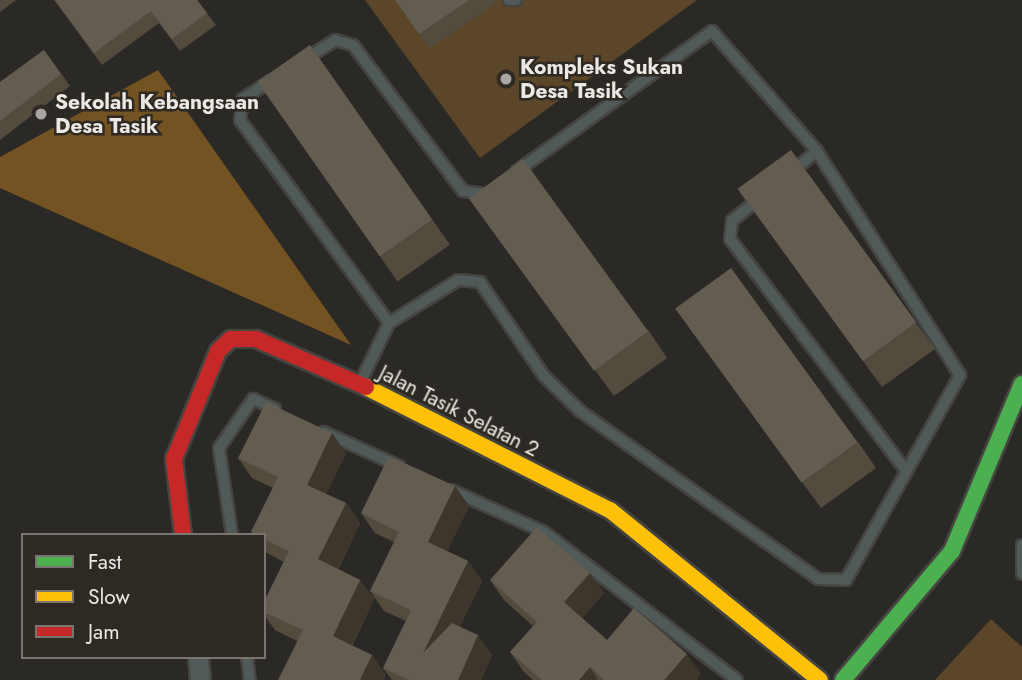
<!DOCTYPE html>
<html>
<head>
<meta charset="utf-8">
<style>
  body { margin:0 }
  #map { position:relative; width:1022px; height:680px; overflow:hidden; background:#2b2926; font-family:Jost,sans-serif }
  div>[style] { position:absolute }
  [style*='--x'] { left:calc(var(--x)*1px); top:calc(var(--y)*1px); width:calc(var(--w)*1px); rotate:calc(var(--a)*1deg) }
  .green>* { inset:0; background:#5b4629 }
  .forest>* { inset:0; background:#745322 }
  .roads { filter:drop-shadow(2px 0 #454441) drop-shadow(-2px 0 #454441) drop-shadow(0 2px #454441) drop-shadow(0 -2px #454441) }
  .lane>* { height:10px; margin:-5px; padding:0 5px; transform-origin:5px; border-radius:5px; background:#505a58 }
  .street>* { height:19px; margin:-9.5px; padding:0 9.5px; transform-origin:9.5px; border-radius:9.5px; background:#505a58 }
  .fast>* { height:16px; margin:-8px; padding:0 8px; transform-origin:8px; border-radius:8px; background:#4caf50 }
  .slow>* { height:16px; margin:-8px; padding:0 8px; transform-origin:8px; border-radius:8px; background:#ffc107 }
  .jam>* { height:16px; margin:-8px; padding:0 8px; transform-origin:8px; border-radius:8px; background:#c62828 }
  .wall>* { inset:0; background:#534b3e; transform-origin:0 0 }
  .shaded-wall>* { inset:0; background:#3c362d }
  .building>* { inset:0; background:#635c50; transform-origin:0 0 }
  .dots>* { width:19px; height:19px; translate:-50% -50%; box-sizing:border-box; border:4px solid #2e2923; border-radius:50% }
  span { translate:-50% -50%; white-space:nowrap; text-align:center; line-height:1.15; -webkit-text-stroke:5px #2e2923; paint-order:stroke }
  .poi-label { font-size:21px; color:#ece8e4; font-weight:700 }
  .left { translate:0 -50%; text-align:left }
  .street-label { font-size:21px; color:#ece8e4 }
  .legend { position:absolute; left:21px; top:533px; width:245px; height:126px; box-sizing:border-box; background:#2e2923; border:2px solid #7a7570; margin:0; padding:9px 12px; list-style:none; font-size:21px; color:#ece8e4 }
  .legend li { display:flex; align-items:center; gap:14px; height:35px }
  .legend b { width:35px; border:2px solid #7a7570 }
</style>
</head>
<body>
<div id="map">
  <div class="green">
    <div style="clip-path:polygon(365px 0,697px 0,480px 158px)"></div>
    <div style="clip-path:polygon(991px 619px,1022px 647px,1022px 680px,935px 680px)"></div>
  </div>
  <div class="forest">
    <div style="clip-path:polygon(158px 70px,351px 345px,0 188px,0 157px)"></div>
  </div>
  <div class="roads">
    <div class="lane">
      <div style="--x:509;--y:0;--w:7;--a:0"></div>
      <div style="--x:305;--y:59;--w:36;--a:-32"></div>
      <div style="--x:335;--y:40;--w:19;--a:16"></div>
      <div style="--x:353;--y:45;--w:183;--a:53"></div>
      <div style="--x:463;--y:191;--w:21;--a:8"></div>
      <div style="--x:272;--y:80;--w:35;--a:147"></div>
      <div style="--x:243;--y:99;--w:21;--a:98"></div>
      <div style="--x:240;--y:120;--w:252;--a:53.7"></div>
      <div style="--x:793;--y:171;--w:31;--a:-40"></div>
      <div style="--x:760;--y:198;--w:36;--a:141"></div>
      <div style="--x:732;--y:221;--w:18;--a:96"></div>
      <div style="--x:730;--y:239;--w:291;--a:52.8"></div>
      <div style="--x:361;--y:381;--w:64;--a:-64.2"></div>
      <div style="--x:389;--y:323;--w:81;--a:-31.9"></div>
      <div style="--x:458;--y:280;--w:22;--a:5"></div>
      <div style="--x:480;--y:282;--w:114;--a:55.8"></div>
      <div style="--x:544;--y:376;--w:50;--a:44.2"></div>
      <div style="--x:580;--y:411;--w:291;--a:35.2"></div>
      <div style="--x:818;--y:579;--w:28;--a:2"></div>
      <div style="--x:846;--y:580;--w:235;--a:-60.9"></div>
      <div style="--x:960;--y:375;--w:266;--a:-122.6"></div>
      <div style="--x:817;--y:151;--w:159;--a:-131.2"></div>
      <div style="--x:712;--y:31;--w:241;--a:144.3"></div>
      <div style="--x:324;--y:432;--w:82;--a:24.4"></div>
      <div style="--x:451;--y:490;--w:102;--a:24.3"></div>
      <div style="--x:544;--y:532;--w:243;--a:37.5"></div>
      <div style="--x:232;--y:535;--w:88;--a:-98.5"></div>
      <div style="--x:219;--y:448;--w:60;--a:-55.2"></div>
      <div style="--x:253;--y:399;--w:24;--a:24"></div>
      <div style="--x:1022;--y:545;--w:29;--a:90"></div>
      <div style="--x:247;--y:657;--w:23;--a:83"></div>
    </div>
    <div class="street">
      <div style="--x:198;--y:657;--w:23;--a:85"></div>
    </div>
    <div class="fast">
      <div style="--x:843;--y:680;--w:169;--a:-49.8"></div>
      <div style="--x:952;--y:551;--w:181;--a:-67.3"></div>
    </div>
    <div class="slow">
      <div style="--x:366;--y:387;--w:273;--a:26.8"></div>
      <div style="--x:610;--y:510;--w:270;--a:39"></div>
    </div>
    <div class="jam">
      <div style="--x:183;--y:535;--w:77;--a:-96.8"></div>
      <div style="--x:174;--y:459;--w:117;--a:-67.8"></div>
      <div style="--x:218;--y:351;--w:18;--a:-43"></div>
      <div style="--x:231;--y:339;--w:25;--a:0"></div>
      <div style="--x:256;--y:339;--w:120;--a:23.6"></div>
    </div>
  </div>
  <div class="wall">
    <div style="clip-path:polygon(0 0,16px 0,0 12px)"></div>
    <div style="clip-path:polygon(54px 0,197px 0,216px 25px,180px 51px,159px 23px,102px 65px)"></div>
    <div style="clip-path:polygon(395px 0,494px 0,496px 3px,429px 49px)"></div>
    <div style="left:310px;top:45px;width:244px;height:64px;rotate:55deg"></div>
    <div style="clip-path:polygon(44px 50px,70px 86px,0 140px,0 82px)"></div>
    <div style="clip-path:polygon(737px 188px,916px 323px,935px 349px,882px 387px)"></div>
    <div style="clip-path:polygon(469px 198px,649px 331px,667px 358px,614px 396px)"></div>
    <div style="clip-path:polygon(675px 308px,858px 442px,876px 468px,821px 508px)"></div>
    <div style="clip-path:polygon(346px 453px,326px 494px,346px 503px,360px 523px,338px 569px,360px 580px,374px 599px,352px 646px,372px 655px,386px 675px,297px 641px,275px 630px,264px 615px,264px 602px,284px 562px,265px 552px,264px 535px,253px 535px,251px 532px,273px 488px,252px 478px,238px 458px)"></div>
    <div style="clip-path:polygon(469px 506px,447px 551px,468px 561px,482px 581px,460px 626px,492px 655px,481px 680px,392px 680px,383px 668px,406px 621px,384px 611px,370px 591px,394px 542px,375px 533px,361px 513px)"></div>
    <div style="clip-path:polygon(590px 573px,604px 593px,582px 618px,607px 640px,701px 674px,696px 680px,533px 680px,524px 672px,510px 652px,533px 626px,504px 600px,490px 580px)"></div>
  </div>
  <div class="shaded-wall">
    <div style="clip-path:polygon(332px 433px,346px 453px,321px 505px,307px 485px)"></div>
    <div style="clip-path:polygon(455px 486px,469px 506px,442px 561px,428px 542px)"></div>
    <div style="clip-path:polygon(346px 503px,360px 523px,332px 579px,318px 559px)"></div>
    <div style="clip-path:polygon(468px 561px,482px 581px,437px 673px,423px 653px)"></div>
    <div style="clip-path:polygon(590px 573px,604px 593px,578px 622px,564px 602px)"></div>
    <div style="clip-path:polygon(360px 580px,374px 599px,346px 656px,333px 636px)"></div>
    <div style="clip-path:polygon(478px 635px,492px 655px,481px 680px,458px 680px)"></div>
    <div style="clip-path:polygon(687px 654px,701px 674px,696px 680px,664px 680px)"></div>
    <div style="clip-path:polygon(372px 655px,386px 675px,384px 680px,360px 680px)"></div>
    <div style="clip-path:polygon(590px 667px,598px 680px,579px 680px)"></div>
  </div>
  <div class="building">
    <div style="clip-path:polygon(55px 0,197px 0,207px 13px,172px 39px,151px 11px,94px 53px)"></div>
    <div style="clip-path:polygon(395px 0,469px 0,419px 34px)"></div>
    <div style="left:310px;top:45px;width:213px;height:64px;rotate:55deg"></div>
    <div style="clip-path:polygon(44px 50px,61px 74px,0 121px,0 82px)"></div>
    <div style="left:791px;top:150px;width:213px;height:66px;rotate:54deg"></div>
    <div style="left:523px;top:159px;width:213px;height:67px;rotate:54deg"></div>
    <div style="left:731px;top:268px;width:215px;height:69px;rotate:54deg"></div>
    <div style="clip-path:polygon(266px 402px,332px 433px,307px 485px,346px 503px,318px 559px,360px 580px,333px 636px,372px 655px,360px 680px,278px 680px,303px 630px,264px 612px,264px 602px,289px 551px,264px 539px,264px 535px,256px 535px,251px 532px,278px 477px,238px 458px)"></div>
    <div style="clip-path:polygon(389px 456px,455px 486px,428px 542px,468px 561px,423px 653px,452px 623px,478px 635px,458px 680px,409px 680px,383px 668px,411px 610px,370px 591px,399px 532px,361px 513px)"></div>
    <div style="clip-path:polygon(537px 527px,590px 573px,564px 602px,607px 640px,634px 608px,687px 654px,664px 680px,604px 680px,590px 667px,579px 680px,542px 680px,510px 652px,537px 622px,490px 580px)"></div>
  </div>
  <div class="dots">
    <div style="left:506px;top:79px;background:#a8a5a2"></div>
    <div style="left:41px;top:114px;background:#a8a5a2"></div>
  </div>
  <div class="poi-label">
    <span class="left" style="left:520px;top:79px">Kompleks Sukan<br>Desa Tasik</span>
    <span class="left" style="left:55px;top:114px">Sekolah Kebangsaan<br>Desa Tasik</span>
  </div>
  <div class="street-label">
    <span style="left:459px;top:411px;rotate:27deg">Jalan Tasik Selatan 2</span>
  </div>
  <ul class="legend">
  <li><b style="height:9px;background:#4caf50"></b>Fast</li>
  <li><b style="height:9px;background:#ffc107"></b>Slow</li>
  <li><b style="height:9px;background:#c62828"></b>Jam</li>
  </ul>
</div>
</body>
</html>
